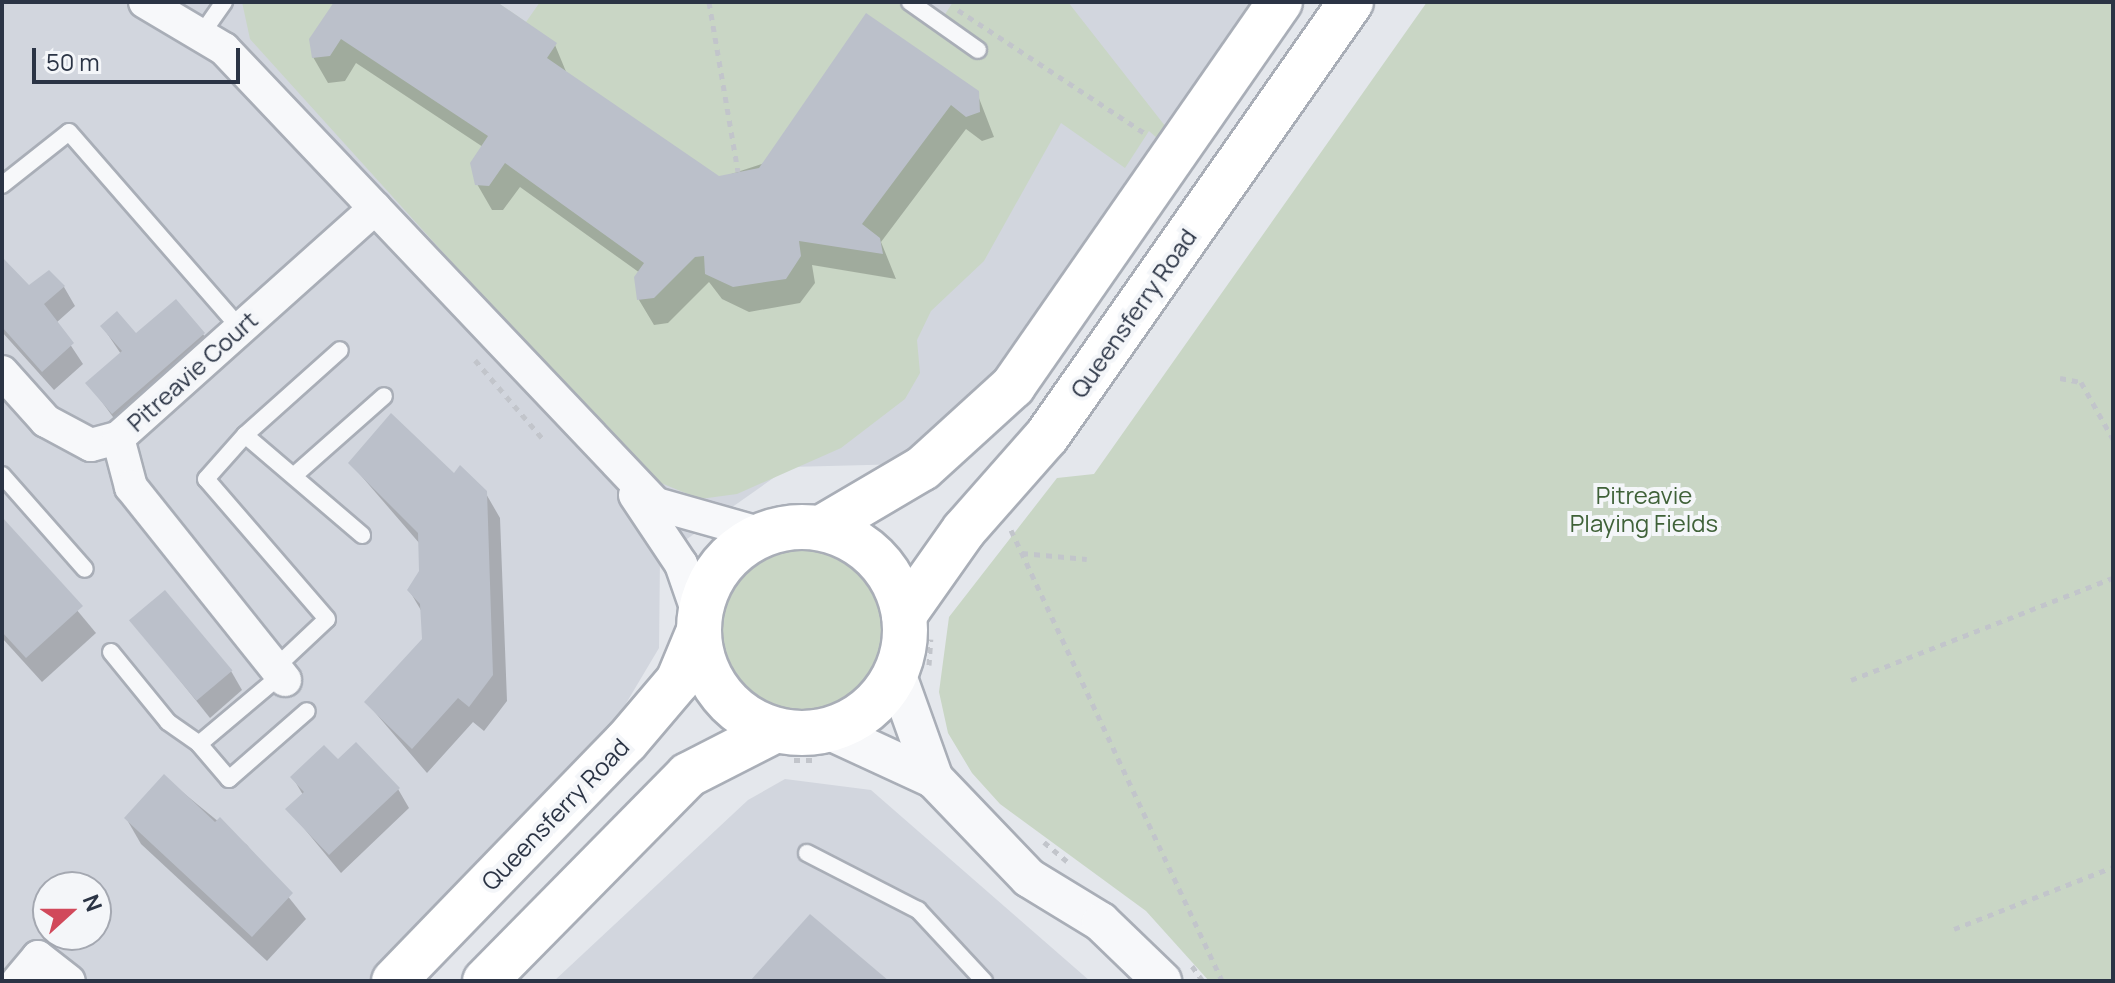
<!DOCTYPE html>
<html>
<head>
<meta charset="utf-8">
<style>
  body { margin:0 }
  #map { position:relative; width:2115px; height:983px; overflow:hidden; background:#e4e7ec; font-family:Manrope,sans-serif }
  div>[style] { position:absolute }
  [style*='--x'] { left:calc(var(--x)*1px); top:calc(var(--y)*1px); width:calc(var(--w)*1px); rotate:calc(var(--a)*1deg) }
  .built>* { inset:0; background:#d2d6de }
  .green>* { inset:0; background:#c9d6c5 }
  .round { border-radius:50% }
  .shadow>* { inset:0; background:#0003 }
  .building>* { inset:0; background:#bbc0ca; transform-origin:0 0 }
  .path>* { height:5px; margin-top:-2.5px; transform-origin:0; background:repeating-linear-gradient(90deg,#c2c5cb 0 6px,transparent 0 12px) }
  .roads { filter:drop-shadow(2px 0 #a9aeb7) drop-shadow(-2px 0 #a9aeb7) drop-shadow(0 2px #a9aeb7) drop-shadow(0 -2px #a9aeb7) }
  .service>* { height:16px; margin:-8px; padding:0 8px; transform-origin:8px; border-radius:8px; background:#f7f8fa }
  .minor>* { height:32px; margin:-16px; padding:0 16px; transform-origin:16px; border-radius:16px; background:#f7f8fa }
  .tertiary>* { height:38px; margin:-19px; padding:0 19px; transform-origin:19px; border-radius:19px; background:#f7f8fa }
  .primary>* { height:44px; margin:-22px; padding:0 22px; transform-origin:22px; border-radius:22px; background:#fff }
  .primary>.ring { margin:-22px; padding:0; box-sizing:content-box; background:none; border:44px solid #fff; border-radius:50% }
  span { translate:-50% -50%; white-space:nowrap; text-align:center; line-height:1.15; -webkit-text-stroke:8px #f4f6f9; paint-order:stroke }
  .street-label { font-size:24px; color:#2b3445 }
  .park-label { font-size:24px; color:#3f6138 }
  .frame { position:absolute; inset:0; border:4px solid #2b3445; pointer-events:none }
  .north { position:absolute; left:32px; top:871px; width:80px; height:80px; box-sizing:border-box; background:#f4f6f9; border:2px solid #a4a8b1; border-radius:50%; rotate:69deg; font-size:22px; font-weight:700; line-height:32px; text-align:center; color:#2b3445 }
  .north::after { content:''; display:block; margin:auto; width:28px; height:36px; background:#d1495b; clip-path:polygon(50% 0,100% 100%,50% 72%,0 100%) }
  .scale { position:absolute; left:32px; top:48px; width:208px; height:36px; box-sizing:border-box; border:4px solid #2b3445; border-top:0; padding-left:10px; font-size:24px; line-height:28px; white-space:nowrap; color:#2b3445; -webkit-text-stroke:6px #f4f6f9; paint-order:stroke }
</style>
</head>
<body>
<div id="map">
  <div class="built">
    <div style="clip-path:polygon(evenodd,2px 2px,1280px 2px,1013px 386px,907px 464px,789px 467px,660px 558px,659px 648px,568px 801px,394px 981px,2px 981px,2px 2px,48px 887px,96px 887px,96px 935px,48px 935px,48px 887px)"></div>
    <div style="clip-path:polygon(785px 779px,871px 790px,1090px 981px,554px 981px,748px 800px)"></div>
  </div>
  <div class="green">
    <div style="clip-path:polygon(242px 2px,497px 2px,526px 22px,540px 2px,910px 2px,940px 22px,953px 2px,1068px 2px,1180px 145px,1175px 154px,1149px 131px,1125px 168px,1061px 123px,984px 261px,931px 311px,917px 340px,920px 373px,905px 399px,841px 448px,737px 494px,700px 499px,656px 481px,619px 447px,250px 39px)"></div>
    <div style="clip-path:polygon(1427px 2px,2113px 2px,2113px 981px,1209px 981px,1146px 911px,1000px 804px,972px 773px,948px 733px,939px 692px,949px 617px,1057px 478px,1094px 474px)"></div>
    <div class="round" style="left:721px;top:550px;width:162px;height:162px"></div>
  </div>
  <div class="shadow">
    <div style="clip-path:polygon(336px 2px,493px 2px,555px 45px,567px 74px,719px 178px,977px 93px,994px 137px,982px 141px,966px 129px,881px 242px,896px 279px,812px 265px,815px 283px,800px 303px,749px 312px,722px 299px,709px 282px,668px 323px,654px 325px,639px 300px,640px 273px,520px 187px,503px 210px,492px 210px,477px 184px,483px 147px,356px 63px,345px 81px,328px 83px,313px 57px)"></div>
    <div style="clip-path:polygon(2px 260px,29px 287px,64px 287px,75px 306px,56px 323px,83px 364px,54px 390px,2px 332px)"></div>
    <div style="clip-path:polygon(102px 326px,136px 336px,203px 334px,215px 353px,124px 432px,88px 383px,121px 354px)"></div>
    <div style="clip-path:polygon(351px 464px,455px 476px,485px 492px,500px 518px,507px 701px,484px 731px,473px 722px,427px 773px,366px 702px,424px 640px,422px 612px,409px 590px,421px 572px,420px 544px)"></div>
    <div style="clip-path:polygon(2px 520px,96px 633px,42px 682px,2px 638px)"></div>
    <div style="clip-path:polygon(134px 623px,231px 671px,242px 690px,210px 718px)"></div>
    <div style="clip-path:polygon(338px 762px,398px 789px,409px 808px,341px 873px,288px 809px,303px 795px,293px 778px)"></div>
    <div style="clip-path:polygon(164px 777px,247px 845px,306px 919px,267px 961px,141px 844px,126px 818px)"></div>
  </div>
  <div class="building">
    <div style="clip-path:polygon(334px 2px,497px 2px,557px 43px,547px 58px,719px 176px,759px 168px,866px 13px,979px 91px,980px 112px,966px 117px,951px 105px,862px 224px,880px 238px,883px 254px,799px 241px,801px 256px,786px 279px,733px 287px,705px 274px,704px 256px,695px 257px,654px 298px,637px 300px,634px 277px,644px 263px,505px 163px,489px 186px,475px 185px,470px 163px,488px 136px,341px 39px,330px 56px,312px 58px,309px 39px)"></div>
    <div style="clip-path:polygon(2px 257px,29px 285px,49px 270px,65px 286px,44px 304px,74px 343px,42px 372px,2px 327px)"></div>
    <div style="clip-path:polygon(176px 299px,205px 333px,112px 414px,85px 383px,122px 351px,100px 326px,117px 311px,136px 333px)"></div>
    <div style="clip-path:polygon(391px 413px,454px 473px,460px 465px,487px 491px,493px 675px,469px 707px,458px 698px,412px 749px,364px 702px,422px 639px,420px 604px,407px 590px,419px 571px,418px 533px,348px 463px)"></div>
    <div style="clip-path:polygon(2px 517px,83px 606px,26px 658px,2px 632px)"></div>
    <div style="left:165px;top:590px;width:105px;height:47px;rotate:50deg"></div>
    <div style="clip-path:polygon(356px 742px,400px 788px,329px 855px,285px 809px,304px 792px,290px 777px,324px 745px,338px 759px)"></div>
    <div style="clip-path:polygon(164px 774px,215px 822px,220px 817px,293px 893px,252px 937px,124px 818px)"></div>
    <div style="clip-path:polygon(810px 914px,889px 981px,750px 981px)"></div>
  </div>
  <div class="path">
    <div style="--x:709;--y:2;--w:172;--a:80.3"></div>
    <div style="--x:958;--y:10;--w:225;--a:33.4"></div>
    <div style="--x:475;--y:360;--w:103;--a:49.3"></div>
    <div style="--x:2060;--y:378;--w:21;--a:11"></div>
    <div style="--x:2081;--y:382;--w:65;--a:60.7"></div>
    <div style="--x:1011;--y:530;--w:498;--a:64.9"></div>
    <div style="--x:1022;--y:553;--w:65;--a:5.3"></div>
    <div style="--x:929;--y:665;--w:26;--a:-86"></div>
    <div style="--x:1851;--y:680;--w:281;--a:-21.3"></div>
    <div style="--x:794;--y:760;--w:22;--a:0"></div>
    <div style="--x:1044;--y:842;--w:30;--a:40"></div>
    <div style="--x:1954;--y:929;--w:171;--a:-21.3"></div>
    <div style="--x:1192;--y:966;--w:19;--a:54"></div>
  </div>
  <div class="roads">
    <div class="service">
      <div style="--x:910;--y:2;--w:83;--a:35.2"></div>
      <div style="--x:203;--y:32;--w:37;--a:-55"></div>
      <div style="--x:2;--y:185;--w:85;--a:-38.3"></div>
      <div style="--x:69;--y:132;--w:260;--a:48.9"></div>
      <div style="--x:245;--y:435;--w:127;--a:-41.8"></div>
      <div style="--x:297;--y:473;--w:116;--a:-41.5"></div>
      <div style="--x:2;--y:475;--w:125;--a:48.6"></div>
      <div style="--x:111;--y:652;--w:90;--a:50.8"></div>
      <div style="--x:168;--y:722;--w:38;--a:35"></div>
      <div style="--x:275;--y:668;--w:71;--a:-43.3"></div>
      <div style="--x:327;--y:619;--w:185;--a:-130.8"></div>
      <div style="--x:206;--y:479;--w:59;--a:-48.4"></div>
      <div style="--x:245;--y:435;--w:154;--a:40.5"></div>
      <div style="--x:281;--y:675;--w:107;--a:139.9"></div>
      <div style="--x:199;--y:744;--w:46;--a:49.4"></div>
      <div style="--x:229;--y:779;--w:103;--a:-41.1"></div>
      <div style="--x:807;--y:853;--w:125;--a:27.2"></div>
      <div style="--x:918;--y:910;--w:97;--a:47.1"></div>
    </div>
    <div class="minor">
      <div style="--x:145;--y:2;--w:92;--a:30.7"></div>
      <div style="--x:224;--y:49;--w:627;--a:46.49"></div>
      <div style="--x:656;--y:504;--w:111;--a:15.7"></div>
      <div style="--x:2;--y:372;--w:66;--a:48.1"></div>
      <div style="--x:46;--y:421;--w:51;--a:28.1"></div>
      <div style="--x:91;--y:445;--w:28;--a:-15"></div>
      <div style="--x:118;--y:438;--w:345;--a:-41.8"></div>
      <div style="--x:118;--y:438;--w:51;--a:75.1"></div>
      <div style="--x:131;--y:487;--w:247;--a:51.4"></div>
      <div style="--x:635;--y:495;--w:83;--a:56.3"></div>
      <div style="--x:681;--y:564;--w:58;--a:70.9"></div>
      <div style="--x:18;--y:981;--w:31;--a:-50"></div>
      <div style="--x:38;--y:957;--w:39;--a:38"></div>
    </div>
    <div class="tertiary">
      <div style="--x:896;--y:673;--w:113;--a:70.3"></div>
      <div style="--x:828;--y:730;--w:117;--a:24.8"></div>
      <div style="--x:934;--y:779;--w:137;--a:46.2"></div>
      <div style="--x:1029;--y:878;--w:84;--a:31.4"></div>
      <div style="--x:1101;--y:922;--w:85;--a:44"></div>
    </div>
    <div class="primary">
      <div class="ring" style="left:699px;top:527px;width:162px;height:162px"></div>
      <div style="--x:821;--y:528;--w:118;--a:-30.5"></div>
      <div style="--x:923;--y:468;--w:122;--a:-42.3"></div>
      <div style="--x:1013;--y:386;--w:468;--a:-55.2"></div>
      <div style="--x:904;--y:615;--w:104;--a:-54.8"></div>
      <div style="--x:964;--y:530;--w:125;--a:-48.6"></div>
      <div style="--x:1047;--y:436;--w:530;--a:-54.99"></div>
      <div style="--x:394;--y:981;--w:333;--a:-45.9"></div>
      <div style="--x:626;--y:742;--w:80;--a:-49.6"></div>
      <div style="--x:678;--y:681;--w:52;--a:-67.4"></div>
      <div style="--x:485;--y:981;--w:289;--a:-45.4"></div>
      <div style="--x:688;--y:775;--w:99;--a:-27.1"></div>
    </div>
  </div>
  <div class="street-label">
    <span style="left:1133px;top:313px;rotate:-55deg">Queensferry Road</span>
    <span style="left:192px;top:371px;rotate:-42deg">Pitreavie Court</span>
    <span style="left:555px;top:814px;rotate:-46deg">Queensferry Road</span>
  </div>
  <div class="park-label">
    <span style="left:1644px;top:509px">Pitreavie<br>Playing Fields</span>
  </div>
  <div class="frame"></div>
  <div class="north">N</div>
  <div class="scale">50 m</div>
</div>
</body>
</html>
